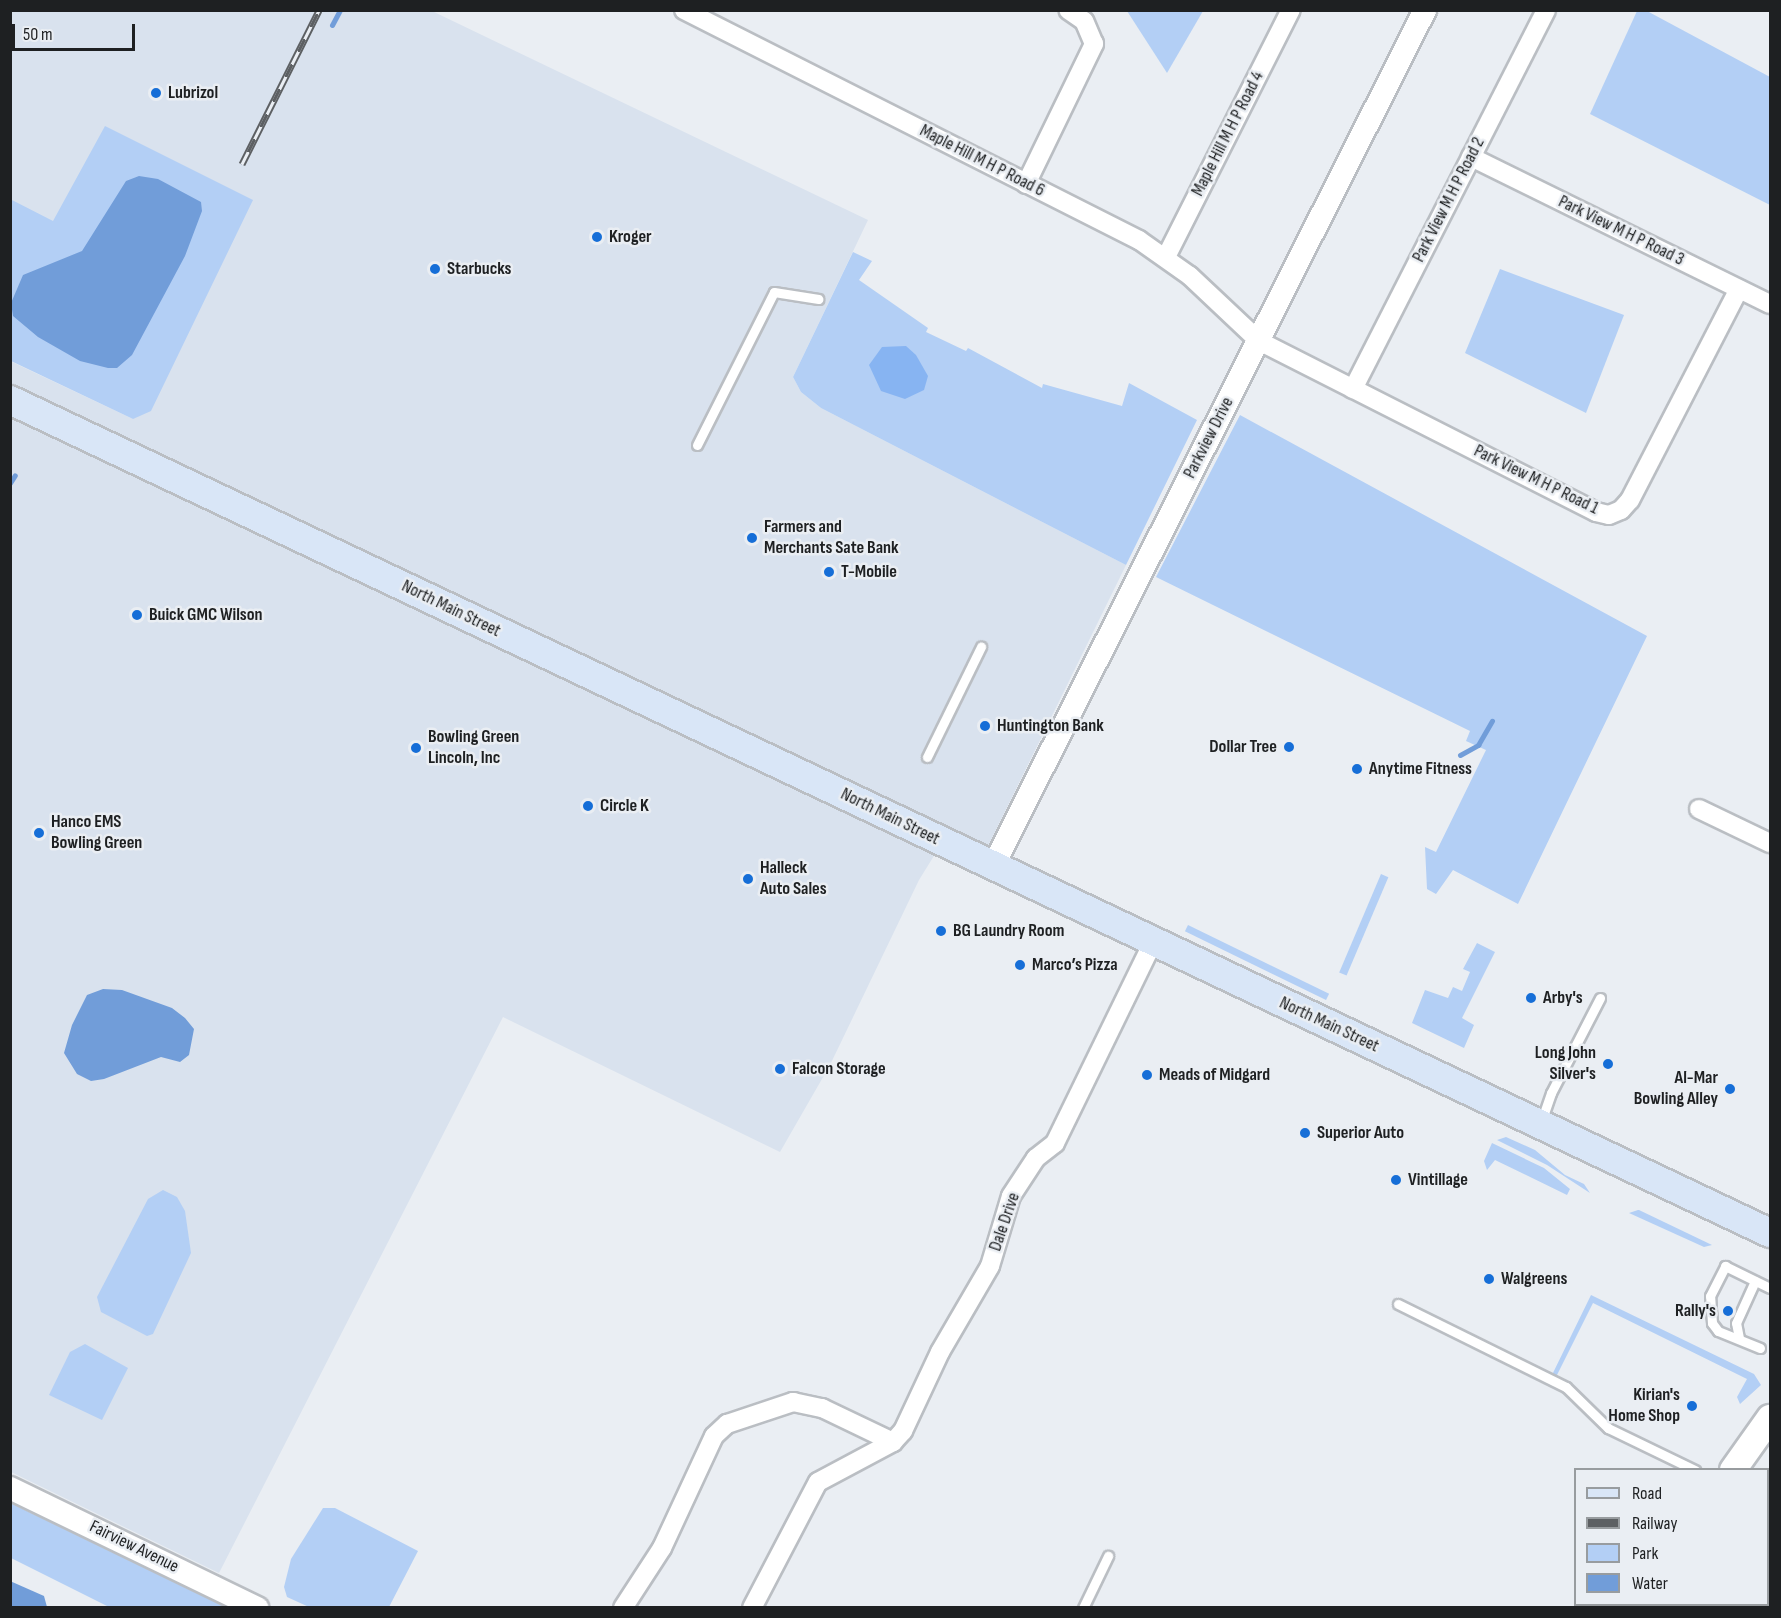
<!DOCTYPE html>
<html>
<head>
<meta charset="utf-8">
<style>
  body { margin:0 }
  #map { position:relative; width:1781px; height:1618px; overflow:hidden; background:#eaeef3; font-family:"Sofia Sans Condensed",sans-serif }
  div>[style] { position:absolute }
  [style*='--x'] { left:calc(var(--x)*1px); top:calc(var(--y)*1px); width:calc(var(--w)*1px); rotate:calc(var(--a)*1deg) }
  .built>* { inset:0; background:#d9e2ee }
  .green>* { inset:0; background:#b3cff5; transform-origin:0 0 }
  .forest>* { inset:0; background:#87b4f2 }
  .water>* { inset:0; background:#719dd9 }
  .stream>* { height:5px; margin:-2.5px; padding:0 2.5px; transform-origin:2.5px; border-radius:2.5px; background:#719dd9 }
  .roads { filter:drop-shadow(2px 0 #babec3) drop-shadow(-2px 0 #babec3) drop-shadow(0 2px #babec3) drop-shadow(0 -2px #babec3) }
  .service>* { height:9px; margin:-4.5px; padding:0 4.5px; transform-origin:4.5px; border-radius:4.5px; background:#fff }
  .minor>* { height:18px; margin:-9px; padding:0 9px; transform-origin:9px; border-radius:9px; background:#fff }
  .tertiary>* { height:22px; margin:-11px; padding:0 11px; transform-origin:11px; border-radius:11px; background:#fff }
  .secondary>* { height:26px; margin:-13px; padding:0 13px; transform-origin:13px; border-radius:13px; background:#fff }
  .primary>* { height:28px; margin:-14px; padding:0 14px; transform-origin:14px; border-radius:14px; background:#d9e6f7 }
  .rail>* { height:7px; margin-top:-3.5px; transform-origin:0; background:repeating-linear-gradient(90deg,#eaeef3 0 14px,#5d6063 0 28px); box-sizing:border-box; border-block:2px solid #5d6063 }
  .dots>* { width:16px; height:16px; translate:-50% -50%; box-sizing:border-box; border:3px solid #eaeef3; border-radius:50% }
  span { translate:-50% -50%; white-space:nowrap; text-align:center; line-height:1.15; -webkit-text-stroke:5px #eaeef3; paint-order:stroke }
  .poi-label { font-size:18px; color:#1e2022; font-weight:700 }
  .left { translate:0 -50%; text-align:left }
  .right { translate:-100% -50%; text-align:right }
  .street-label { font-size:18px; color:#1e2022 }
  .frame { position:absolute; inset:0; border:12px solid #1e2022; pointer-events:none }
  .legend { position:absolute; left:1574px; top:1468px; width:195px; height:138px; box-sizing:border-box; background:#eaeef3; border:2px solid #989c9f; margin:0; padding:8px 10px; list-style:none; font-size:18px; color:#1e2022 }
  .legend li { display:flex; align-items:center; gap:12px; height:30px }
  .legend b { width:30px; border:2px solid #989c9f }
  .scale { position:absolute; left:12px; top:24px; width:123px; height:27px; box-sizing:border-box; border:3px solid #1e2022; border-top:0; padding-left:8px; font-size:18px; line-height:21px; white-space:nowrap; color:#1e2022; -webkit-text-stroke:4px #eaeef3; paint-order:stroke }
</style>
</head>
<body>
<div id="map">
  <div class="built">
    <div style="clip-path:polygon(11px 11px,432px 11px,868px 220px,793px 377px,801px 392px,821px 408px,1126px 565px,987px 848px,950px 830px,919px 880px,830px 1065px,780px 1152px,503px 1017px,219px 1573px,11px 1472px,10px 361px,133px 419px,51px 232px,11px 212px)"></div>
  </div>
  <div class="green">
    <div style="clip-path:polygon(1127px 11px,1203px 11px,1167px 73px)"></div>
    <div style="clip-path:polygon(1637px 11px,1647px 11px,1770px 77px,1770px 205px,1590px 114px)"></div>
    <div style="clip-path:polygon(105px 126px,253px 200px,151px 411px,133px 419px,11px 361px,10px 199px,53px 221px)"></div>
    <div style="clip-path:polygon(853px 252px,872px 261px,859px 280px,928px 328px,926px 332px,966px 351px,968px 348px,1042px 388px,1043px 384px,1122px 406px,1129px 383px,1197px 420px,1126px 565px,821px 408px,801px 392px,793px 377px)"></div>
    <div style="clip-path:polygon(1500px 269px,1624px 315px,1586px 413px,1465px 353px)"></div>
    <div style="clip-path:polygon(1240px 415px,1647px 636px,1518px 904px,1453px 870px,1436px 894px,1427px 889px,1425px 847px,1436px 852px,1486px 750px,1466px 741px,1470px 731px,1156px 577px)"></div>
    <div style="left:1381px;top:874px;width:8px;height:107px;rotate:23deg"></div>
    <div style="left:1188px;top:925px;width:157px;height:7px;rotate:26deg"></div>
    <div style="clip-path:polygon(1477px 943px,1495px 952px,1462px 1018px,1474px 1025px,1464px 1048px,1412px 1023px,1425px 990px,1448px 998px,1453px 987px,1462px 991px,1470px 972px,1463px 969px)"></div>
    <div style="clip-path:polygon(1506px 1137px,1535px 1150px,1565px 1175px,1584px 1184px,1590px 1193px,1547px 1165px,1497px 1140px)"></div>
    <div style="clip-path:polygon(1492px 1143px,1544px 1168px,1570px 1189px,1567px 1195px,1495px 1160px,1487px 1170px,1484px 1161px)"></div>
    <div style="clip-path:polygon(163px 1190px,177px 1197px,185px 1211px,191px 1253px,153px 1334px,147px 1336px,101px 1312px,97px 1297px,148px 1199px)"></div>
    <div style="clip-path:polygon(1638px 1210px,1639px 1210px,1712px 1245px,1704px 1247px,1629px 1213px)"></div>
    <div style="clip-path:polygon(1591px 1295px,1754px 1374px,1761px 1385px,1740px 1404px,1737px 1397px,1747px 1379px,1593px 1303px,1555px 1379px,1551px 1377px)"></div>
    <div style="clip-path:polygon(85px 1344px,128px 1368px,102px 1420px,49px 1395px,70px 1352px)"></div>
    <div style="clip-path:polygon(10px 1503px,230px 1607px,109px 1607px,11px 1558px)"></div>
    <div style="clip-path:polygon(323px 1508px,335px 1508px,418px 1551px,389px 1607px,309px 1607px,287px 1597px,284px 1587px,291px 1559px)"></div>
  </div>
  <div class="forest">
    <div style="clip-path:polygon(906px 346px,916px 355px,928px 376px,924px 390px,905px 399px,881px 391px,869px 365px,882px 347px)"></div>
  </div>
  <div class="water">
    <div style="clip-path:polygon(139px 176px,158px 179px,201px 202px,202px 211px,185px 256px,132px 355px,117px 368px,108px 368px,80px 361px,38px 337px,13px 316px,11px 303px,23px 275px,82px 251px,126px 181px)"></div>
    <div style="clip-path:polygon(103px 989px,122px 990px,172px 1008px,185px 1018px,194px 1029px,189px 1055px,180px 1062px,161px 1057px,104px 1079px,91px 1081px,77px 1074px,64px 1053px,72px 1025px,87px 995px)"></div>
    <div style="clip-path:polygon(10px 1581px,44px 1596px,47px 1607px,11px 1606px)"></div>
  </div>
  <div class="stream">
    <div style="--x:332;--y:25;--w:17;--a:-62"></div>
    <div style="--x:10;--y:483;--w:9;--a:-58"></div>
    <div style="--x:1460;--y:755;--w:21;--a:-29"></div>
    <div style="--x:1478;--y:745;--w:28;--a:-60"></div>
  </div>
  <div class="roads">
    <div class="service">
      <div style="--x:697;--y:445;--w:171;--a:-63.3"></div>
      <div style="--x:774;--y:292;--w:45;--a:9"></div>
      <div style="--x:927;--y:757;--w:123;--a:-63.9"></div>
      <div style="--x:1541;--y:1122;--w:31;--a:-71"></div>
      <div style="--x:1551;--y:1093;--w:107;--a:-62.7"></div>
      <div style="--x:1398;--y:1304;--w:187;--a:26.3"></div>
      <div style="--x:1566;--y:1387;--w:59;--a:44.3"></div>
      <div style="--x:1608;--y:1428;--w:97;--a:25.8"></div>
      <div style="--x:1739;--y:1338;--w:15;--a:-101"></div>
      <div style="--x:1736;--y:1323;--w:46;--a:-65.7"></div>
      <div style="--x:1760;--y:1348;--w:45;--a:-158"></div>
      <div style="--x:1718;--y:1331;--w:10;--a:-127"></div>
      <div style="--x:1712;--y:1323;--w:27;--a:-94"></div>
      <div style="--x:1710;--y:1296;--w:34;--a:-63"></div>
      <div style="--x:1725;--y:1266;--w:50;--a:26.1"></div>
      <div style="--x:1083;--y:1608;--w:58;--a:-64.3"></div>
    </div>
    <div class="minor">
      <div style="--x:684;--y:10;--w:510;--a:26.82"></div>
      <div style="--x:1139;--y:240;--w:62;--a:35.2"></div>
      <div style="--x:1190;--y:276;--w:95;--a:43.3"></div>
      <div style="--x:1259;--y:341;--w:378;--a:26.9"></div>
      <div style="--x:1596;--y:512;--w:13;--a:13"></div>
      <div style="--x:1609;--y:515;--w:13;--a:-23"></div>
      <div style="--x:1621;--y:510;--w:13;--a:-48"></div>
      <div style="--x:1630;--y:500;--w:237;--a:-62.7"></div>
      <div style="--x:1471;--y:157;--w:333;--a:26.2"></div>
      <div style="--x:1026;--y:184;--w:156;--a:-64.1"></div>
      <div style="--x:1094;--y:44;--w:25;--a:-113"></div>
      <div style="--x:1084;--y:21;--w:19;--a:-145"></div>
      <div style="--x:1166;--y:257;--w:277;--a:-63.2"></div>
      <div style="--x:1353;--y:389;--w:425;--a:-63"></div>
      <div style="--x:1699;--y:809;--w:79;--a:25.6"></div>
      <div style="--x:623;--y:1608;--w:72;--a:-57"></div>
      <div style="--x:662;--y:1548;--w:123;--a:-65.1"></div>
      <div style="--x:714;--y:1436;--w:18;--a:-43"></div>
      <div style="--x:727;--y:1424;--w:70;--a:-18.4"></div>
      <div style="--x:793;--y:1402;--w:30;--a:12"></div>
      <div style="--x:822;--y:1408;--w:79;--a:25.6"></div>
      <div style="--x:893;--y:1442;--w:15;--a:-48"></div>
      <div style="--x:903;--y:1431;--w:87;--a:-64.9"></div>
      <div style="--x:940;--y:1352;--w:99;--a:-59.8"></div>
      <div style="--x:990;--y:1266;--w:73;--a:-73.3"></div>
      <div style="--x:1011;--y:1196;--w:45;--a:-56.7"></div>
      <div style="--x:1036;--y:1158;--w:24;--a:-38"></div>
      <div style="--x:1055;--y:1143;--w:224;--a:-64"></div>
      <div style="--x:752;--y:1608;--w:142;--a:-62.4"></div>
      <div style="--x:818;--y:1482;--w:85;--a:-28.1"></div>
    </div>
    <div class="tertiary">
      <div style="--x:993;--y:866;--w:959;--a:-63.22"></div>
      <div style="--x:10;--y:1488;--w:275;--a:25.9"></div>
    </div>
    <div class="secondary">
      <div style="--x:1733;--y:1470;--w:64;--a:-54.6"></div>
      <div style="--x:1657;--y:1608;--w:4;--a:-76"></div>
    </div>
    <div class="primary">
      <div style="--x:10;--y:400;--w:1947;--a:25.33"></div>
    </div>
  </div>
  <div class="rail">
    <div style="--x:242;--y:164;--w:172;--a:-63.4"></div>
  </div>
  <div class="dots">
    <div style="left:156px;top:93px;background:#166ed7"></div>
    <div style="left:597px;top:237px;background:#166ed7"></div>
    <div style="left:435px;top:269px;background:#166ed7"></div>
    <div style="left:752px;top:538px;background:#166ed7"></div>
    <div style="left:829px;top:572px;background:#166ed7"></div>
    <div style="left:137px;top:615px;background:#166ed7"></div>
    <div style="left:985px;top:726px;background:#166ed7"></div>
    <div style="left:1289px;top:747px;background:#166ed7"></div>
    <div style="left:416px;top:748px;background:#166ed7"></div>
    <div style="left:1357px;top:769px;background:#166ed7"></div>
    <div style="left:588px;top:806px;background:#166ed7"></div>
    <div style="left:39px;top:833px;background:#166ed7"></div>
    <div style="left:748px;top:879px;background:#166ed7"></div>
    <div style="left:941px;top:931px;background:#166ed7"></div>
    <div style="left:1020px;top:965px;background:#166ed7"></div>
    <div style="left:1531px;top:998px;background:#166ed7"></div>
    <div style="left:1608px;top:1064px;background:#166ed7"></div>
    <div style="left:780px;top:1069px;background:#166ed7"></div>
    <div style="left:1147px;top:1075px;background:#166ed7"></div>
    <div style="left:1730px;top:1089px;background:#166ed7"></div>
    <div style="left:1305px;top:1133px;background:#166ed7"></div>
    <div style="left:1396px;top:1180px;background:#166ed7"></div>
    <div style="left:1489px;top:1279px;background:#166ed7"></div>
    <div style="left:1728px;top:1311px;background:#166ed7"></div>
    <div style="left:1692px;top:1406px;background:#166ed7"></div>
  </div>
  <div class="poi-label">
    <span class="left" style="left:168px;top:93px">Lubrizol</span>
    <span class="left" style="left:609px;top:237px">Kroger</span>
    <span class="left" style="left:447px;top:269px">Starbucks</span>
    <span class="left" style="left:764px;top:538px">Farmers and<br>Merchants Sate Bank</span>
    <span class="left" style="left:841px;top:572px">T-Mobile</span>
    <span class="left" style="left:149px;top:615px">Buick GMC Wilson</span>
    <span class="left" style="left:997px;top:726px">Huntington Bank</span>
    <span class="left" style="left:428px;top:748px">Bowling Green<br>Lincoln, Inc</span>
    <span class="right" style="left:1277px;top:747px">Dollar Tree</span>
    <span class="left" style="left:1369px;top:769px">Anytime Fitness</span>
    <span class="left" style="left:600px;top:806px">Circle K</span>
    <span class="left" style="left:51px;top:833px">Hanco EMS<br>Bowling Green</span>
    <span class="left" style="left:760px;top:879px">Halleck<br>Auto Sales</span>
    <span class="left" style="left:953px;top:931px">BG Laundry Room</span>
    <span class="left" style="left:1032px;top:965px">Marco’s Pizza</span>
    <span class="left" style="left:1543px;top:998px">Arby's</span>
    <span class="right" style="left:1596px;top:1064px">Long John<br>Silver's</span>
    <span class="left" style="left:792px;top:1069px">Falcon Storage</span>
    <span class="left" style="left:1159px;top:1075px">Meads of Midgard</span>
    <span class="right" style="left:1718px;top:1089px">Al-Mar<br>Bowling Alley</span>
    <span class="left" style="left:1317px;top:1133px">Superior Auto</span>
    <span class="left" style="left:1408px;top:1180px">Vintillage</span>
    <span class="left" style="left:1501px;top:1279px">Walgreens</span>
    <span class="right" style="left:1716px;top:1311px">Rally's</span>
    <span class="right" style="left:1680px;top:1406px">Kirian's<br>Home Shop</span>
  </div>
  <div class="street-label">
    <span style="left:1228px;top:134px;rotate:-63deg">Maple Hill M H P Road 4</span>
    <span style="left:982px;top:161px;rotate:27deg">Maple Hill M H P Road 6</span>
    <span style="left:1449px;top:200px;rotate:-63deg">Park View M H P Road 2</span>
    <span style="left:1621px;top:231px;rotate:26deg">Park View M H P Road 3</span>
    <span style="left:1209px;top:438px;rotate:-63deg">Parkview Drive</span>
    <span style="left:1536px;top:480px;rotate:26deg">Park View M H P Road 1</span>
    <span style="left:451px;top:609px;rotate:26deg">North Main Street</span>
    <span style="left:890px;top:817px;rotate:26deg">North Main Street</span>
    <span style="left:1329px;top:1025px;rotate:25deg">North Main Street</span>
    <span style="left:1005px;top:1222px;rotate:-71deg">Dale Drive</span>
    <span style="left:134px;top:1547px;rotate:26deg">Fairview Avenue</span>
  </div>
  <div class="frame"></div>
  <ul class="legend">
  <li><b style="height:8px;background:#d9e6f7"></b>Road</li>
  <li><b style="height:8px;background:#5d6063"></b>Railway</li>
  <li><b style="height:16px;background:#b3cff5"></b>Park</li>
  <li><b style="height:16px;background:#719dd9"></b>Water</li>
  </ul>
  <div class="scale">50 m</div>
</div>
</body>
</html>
